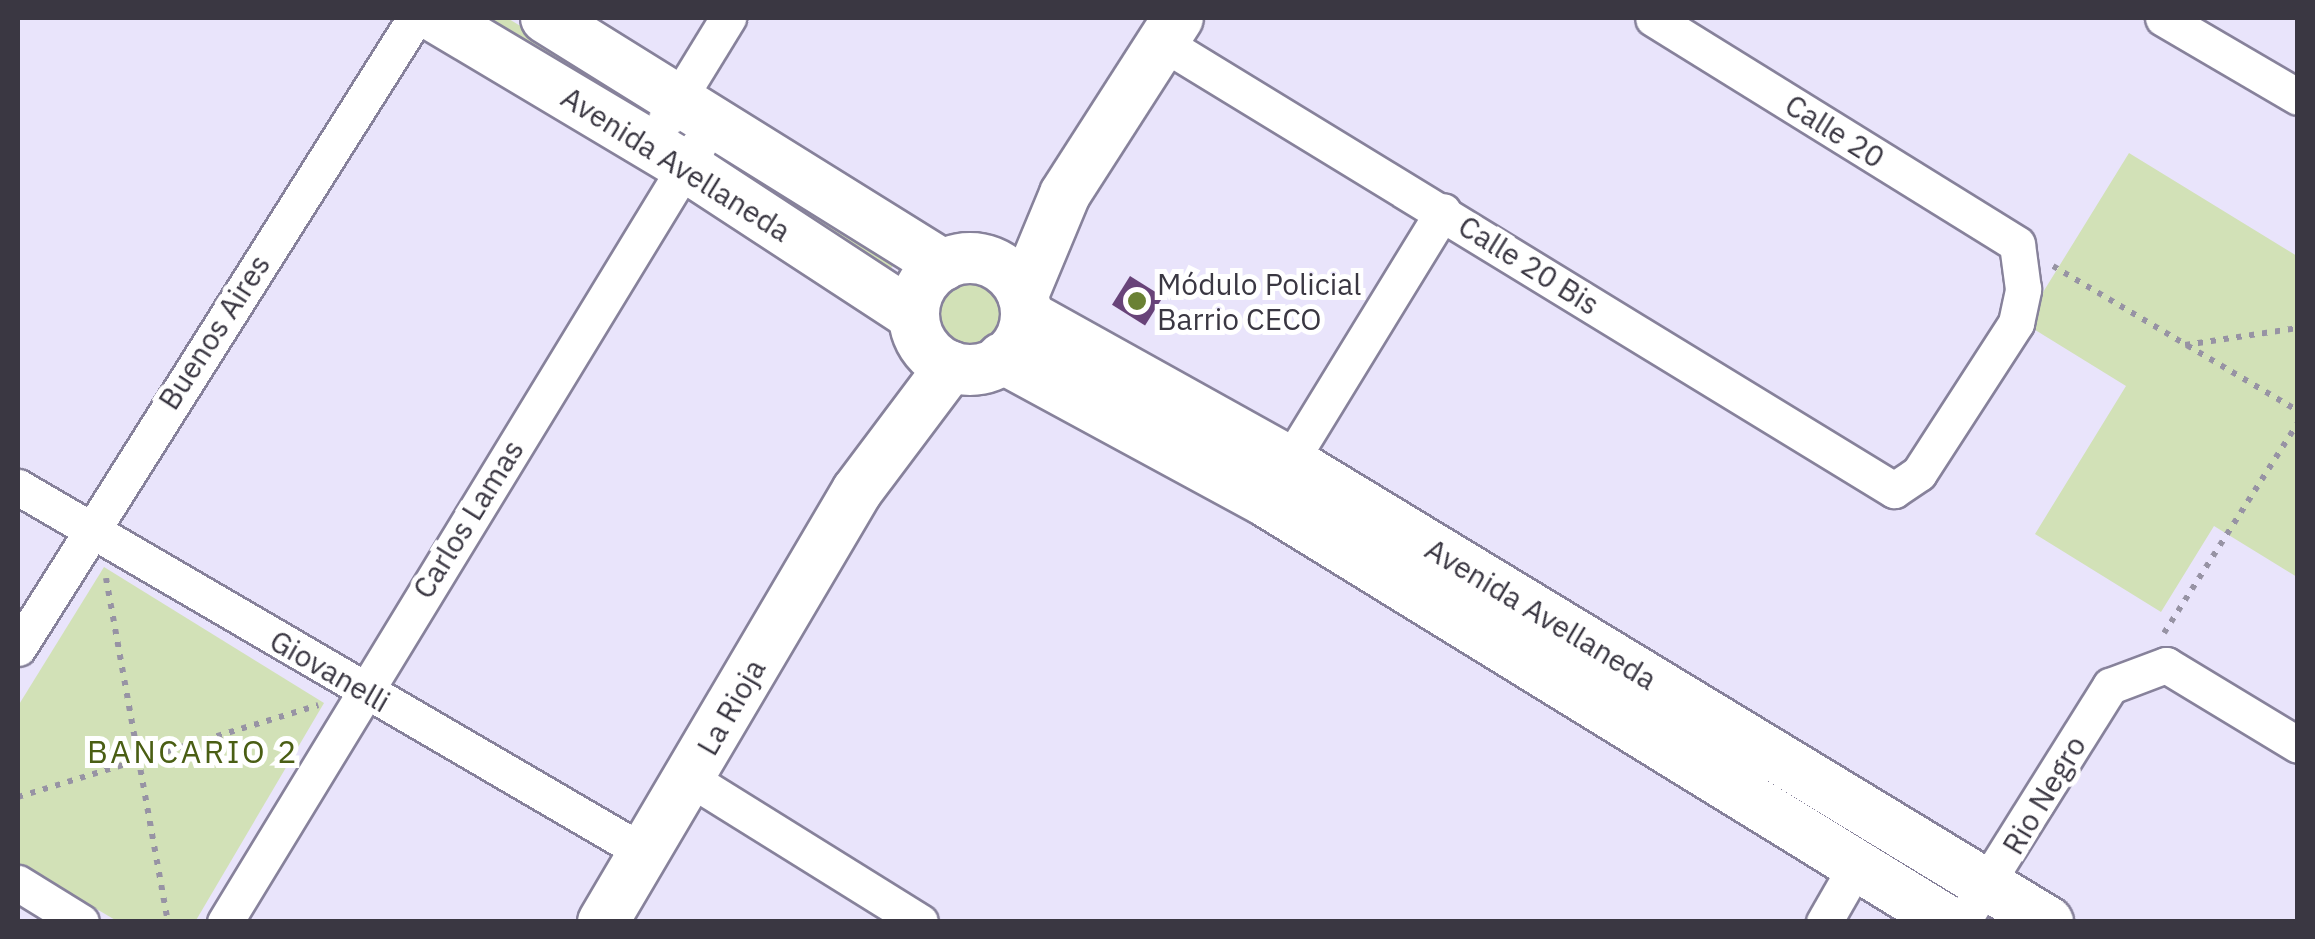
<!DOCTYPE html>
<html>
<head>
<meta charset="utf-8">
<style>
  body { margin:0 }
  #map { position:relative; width:2315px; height:939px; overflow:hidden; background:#e9e4fb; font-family:"IBM Plex Sans",sans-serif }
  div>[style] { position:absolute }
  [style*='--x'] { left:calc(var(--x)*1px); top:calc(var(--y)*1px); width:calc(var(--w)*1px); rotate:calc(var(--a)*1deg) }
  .green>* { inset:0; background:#d2e1b7; transform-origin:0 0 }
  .building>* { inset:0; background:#684379; transform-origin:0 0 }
  .path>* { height:6px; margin-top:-3px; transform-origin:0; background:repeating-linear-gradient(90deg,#9793a4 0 5px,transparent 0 13px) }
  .roads { filter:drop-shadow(2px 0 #87829b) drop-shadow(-2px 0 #87829b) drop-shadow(0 2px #87829b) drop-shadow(0 -2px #87829b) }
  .minor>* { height:35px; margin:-17.5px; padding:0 17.5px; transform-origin:17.5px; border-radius:17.5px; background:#fff }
  .secondary>* { height:50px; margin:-25px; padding:0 25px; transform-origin:25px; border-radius:25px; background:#fff }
  .secondary>.ring { margin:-25px; padding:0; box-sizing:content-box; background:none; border:50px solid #fff; border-radius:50% }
  .dots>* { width:28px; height:28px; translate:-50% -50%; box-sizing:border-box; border:5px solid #fff; border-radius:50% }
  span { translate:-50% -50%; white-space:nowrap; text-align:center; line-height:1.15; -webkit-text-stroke:10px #fff; paint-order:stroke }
  .street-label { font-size:30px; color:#3a3742 }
  .poi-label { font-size:30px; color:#3a3742 }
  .left { translate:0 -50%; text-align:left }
  .neighbourhood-label { font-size:32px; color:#4a5e14; letter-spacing:2.5px }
  .frame { position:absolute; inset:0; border:20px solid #3a3742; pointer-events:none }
</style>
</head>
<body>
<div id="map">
  <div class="green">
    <div style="clip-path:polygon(462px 18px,507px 18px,612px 81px,600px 102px)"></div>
    <div style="clip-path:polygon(2129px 153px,2297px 256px,2297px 577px,2214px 526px,2161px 612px,2035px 534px,2126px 386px,2024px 323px)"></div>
    <div style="left:736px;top:159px;width:189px;height:23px;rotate:30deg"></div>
    <div style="clip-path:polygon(960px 280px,1002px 288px,1015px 331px,1005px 343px,965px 349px,930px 335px,928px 301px)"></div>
    <div style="clip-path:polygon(104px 567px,324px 703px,195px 922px,117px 921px,18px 863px,18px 706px)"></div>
  </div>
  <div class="building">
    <div style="left:1130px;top:276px;width:39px;height:34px;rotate:32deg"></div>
  </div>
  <div class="path">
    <div style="--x:2053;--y:266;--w:285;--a:30.6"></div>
    <div style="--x:2185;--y:345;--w:114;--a:-8.6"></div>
    <div style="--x:106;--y:578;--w:350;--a:79.8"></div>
    <div style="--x:2164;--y:633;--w:249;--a:-57.5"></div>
    <div style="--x:18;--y:797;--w:314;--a:-17"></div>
  </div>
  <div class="roads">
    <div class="minor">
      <div style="--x:2163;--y:18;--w:156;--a:30.3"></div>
      <div style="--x:1163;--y:43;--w:857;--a:31.45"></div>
      <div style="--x:1894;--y:490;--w:30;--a:-34"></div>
      <div style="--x:1919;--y:473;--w:179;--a:-57.1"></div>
      <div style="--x:2016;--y:323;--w:35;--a:-78"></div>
      <div style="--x:2023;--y:289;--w:45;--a:-97.6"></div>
      <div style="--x:2017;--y:244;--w:428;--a:-148.2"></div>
      <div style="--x:666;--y:119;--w:119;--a:-58.5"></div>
      <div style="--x:1279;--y:479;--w:314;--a:-58.5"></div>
      <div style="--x:18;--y:487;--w:726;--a:30.27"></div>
      <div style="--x:18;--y:648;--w:745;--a:-57.78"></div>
      <div style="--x:689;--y:778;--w:272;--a:31.9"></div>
      <div style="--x:18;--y:883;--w:74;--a:31.8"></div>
      <div style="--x:225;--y:922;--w:909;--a:-58.64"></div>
      <div style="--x:1824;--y:922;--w:62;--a:-60.1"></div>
      <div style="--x:1962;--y:922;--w:279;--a:-57.9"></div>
      <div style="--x:2110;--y:686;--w:60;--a:-20.6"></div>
      <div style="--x:2166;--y:665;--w:154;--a:31.2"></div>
    </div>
    <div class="secondary">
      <div style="--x:437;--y:18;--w:289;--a:30.8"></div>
      <div style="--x:685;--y:166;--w:272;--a:33.2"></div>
      <div style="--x:546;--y:18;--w:468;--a:31.9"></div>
      <div class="ring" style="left:914px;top:258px;width:62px;height:62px"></div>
      <div style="--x:1023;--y:295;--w:109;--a:-67.4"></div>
      <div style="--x:1065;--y:194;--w:209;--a:-57.3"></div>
      <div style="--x:1028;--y:316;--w:299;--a:29.1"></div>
      <div style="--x:1289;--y:461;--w:888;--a:31.27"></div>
      <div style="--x:1002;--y:358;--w:302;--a:28.5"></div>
      <div style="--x:1267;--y:502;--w:801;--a:31.63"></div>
      <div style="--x:603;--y:922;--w:500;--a:-59.49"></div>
      <div style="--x:857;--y:491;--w:156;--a:-53.1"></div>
    </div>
  </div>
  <div class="dots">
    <div style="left:1137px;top:301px;background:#6a8134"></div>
  </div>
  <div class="street-label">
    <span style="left:1835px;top:131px;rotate:32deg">Calle 20</span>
    <span style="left:676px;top:164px;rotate:32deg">Avenida Avellaneda</span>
    <span style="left:1529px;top:265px;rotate:32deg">Calle 20 Bis</span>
    <span style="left:214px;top:332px;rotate:-57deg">Buenos Aires</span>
    <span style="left:468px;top:519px;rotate:-58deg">Carlos Lamas</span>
    <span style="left:1541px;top:614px;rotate:31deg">Avenida Avellaneda</span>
    <span style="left:330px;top:671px;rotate:30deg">Giovanelli</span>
    <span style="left:731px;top:707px;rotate:-60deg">La Rioja</span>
    <span style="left:2044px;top:795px;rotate:-59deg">Rio Negro</span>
  </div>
  <div class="poi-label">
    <span class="left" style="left:1157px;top:301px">Módulo Policial<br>Barrio CECO</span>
  </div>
  <div class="neighbourhood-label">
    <span style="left:193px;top:751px">BANCARIO 2</span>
  </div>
  <div class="frame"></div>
</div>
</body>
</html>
